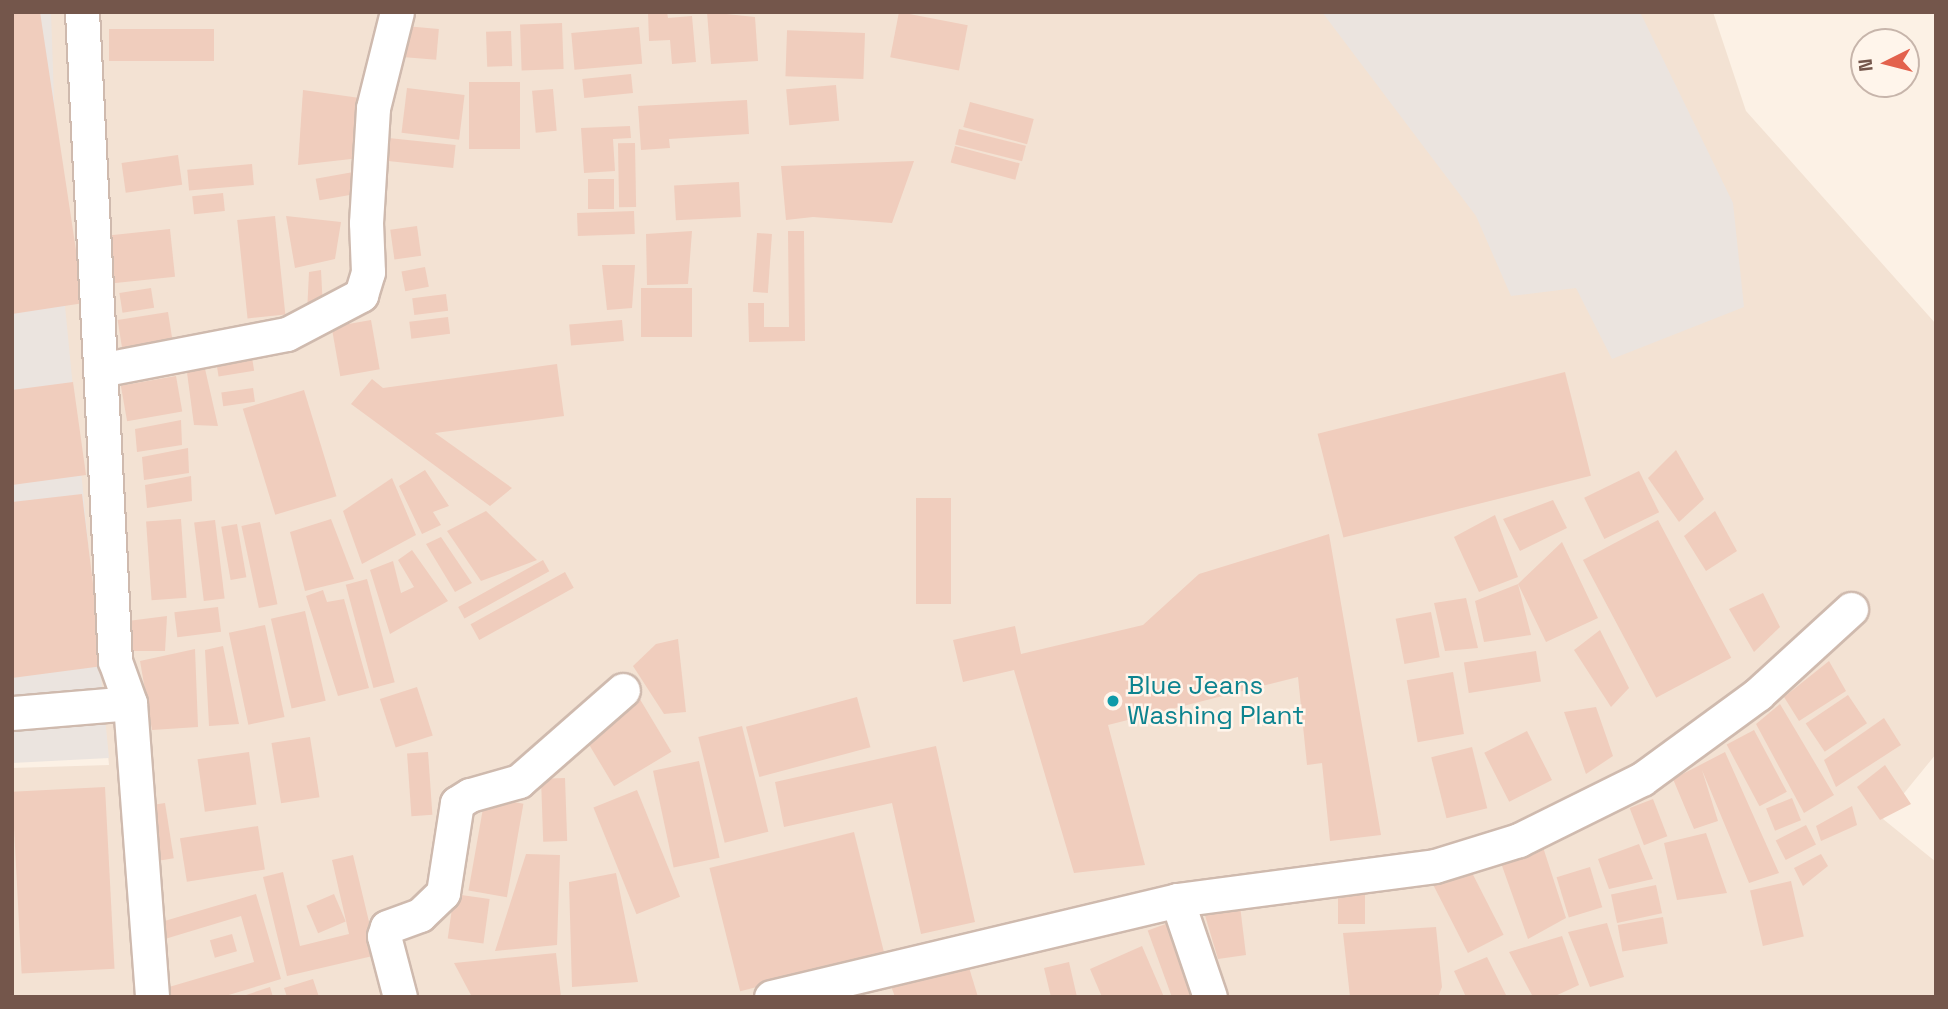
<!DOCTYPE html>
<html>
<head>
<meta charset="utf-8">
<style>
  body { margin:0 }
  #map { position:relative; width:1948px; height:1009px; overflow:hidden; background:#fcf1e5; font-family:"Space Grotesk",sans-serif }
  div>[style] { position:absolute }
  [style*='--x'] { left:calc(var(--x)*1px); top:calc(var(--y)*1px); width:calc(var(--w)*1px); rotate:calc(var(--a)*1deg) }
  .residential>* { inset:0; background:#f3e2d3 }
  .industrial>* { inset:0; background:#ebe4df }
  .building>* { inset:0; background:#f0cdbd; transform-origin:0 0 }
  .roads { filter:drop-shadow(2px 0 #cfbaae) drop-shadow(-2px 0 #cfbaae) drop-shadow(0 2px #cfbaae) drop-shadow(0 -2px #cfbaae) }
  .street>* { height:33px; margin:-16.5px; padding:0 16.5px; transform-origin:16.5px; border-radius:16.5px; background:#fff }
  .dots>* { width:19px; height:19px; translate:-50% -50%; box-sizing:border-box; border:4px solid #fff5eb; border-radius:50% }
  span { translate:-50% -50%; white-space:nowrap; text-align:center; line-height:1.15; -webkit-text-stroke:5px #fff5eb; paint-order:stroke }
  .culture-label { font-size:26px; color:#0d838f }
  .left { translate:0 -50%; text-align:left }
  .frame { position:absolute; inset:0; border:14px solid #74564b; pointer-events:none }
  .north { position:absolute; left:1850px; top:28px; width:70px; height:70px; box-sizing:border-box; background:#fff5eb; border:2px solid #c7b5ab; border-radius:50%; rotate:264deg; font-size:19px; font-weight:700; line-height:28px; text-align:center; color:#74564b }
  .north::after { content:''; display:block; margin:auto; width:24px; height:32px; background:#e3624d; clip-path:polygon(50% 0,100% 100%,50% 72%,0 100%) }
</style>
</head>
<body>
<div id="map">
  <div class="residential">
    <div style="clip-path:polygon(50px 12px,1713px 12px,1746px 111px,1936px 324px,1936px 754px,1883px 819px,1936px 862px,1936px 997px,12px 997px,12px 768px,109px 765px,57px 243px)"></div>
  </div>
  <div class="industrial">
    <div style="clip-path:polygon(12px 12px,51px 12px,59px 244px,109px 758px,12px 763px)"></div>
    <div style="clip-path:polygon(1322px 12px,1640px 12px,1733px 203px,1744px 307px,1612px 359px,1576px 288px,1511px 296px,1476px 216px)"></div>
  </div>
  <div class="building">
    <div style="clip-path:polygon(12px 12px,40px 12px,84px 303px,12px 314px)"></div>
    <div style="clip-path:polygon(648px 12px,667px 12px,668px 18px,692px 16px,696px 62px,672px 64px,670px 40px,649px 41px)"></div>
    <div style="clip-path:polygon(707px 12px,755px 17px,758px 61px,711px 64px)"></div>
    <div style="left:899px;top:12px;width:70px;height:46px;rotate:11deg"></div>
    <div style="left:562px;top:23px;width:46px;height:42px;rotate:88deg"></div>
    <div style="left:405px;top:26px;width:34px;height:31px;rotate:5deg"></div>
    <div style="left:639px;top:27px;width:37px;height:68px;rotate:85deg"></div>
    <div style="left:214px;top:29px;width:32px;height:105px;rotate:90deg"></div>
    <div style="left:511px;top:31px;width:35px;height:25px;rotate:88deg"></div>
    <div style="left:865px;top:33px;width:46px;height:78px;rotate:92deg"></div>
    <div style="left:631px;top:74px;width:19px;height:49px;rotate:84deg"></div>
    <div style="left:469px;top:82px;width:51px;height:67px"></div>
    <div style="left:836px;top:85px;width:36px;height:50px;rotate:85deg"></div>
    <div style="left:407px;top:88px;width:58px;height:45px;rotate:7deg"></div>
    <div style="left:553px;top:89px;width:42px;height:21px;rotate:85deg"></div>
    <div style="clip-path:polygon(303px 90px,367px 99px,360px 158px,298px 165px)"></div>
    <div style="clip-path:polygon(747px 100px,749px 134px,669px 139px,670px 148px,641px 150px,638px 106px)"></div>
    <div style="left:970px;top:102px;width:66px;height:26px;rotate:15deg"></div>
    <div style="clip-path:polygon(630px 126px,631px 138px,613px 139px,615px 171px,584px 173px,581px 128px)"></div>
    <div style="left:959px;top:129px;width:69px;height:16px;rotate:14deg"></div>
    <div style="left:379px;top:137px;width:77px;height:23px;rotate:6deg"></div>
    <div style="left:635px;top:143px;width:64px;height:17px;rotate:89deg"></div>
    <div style="left:955px;top:146px;width:67px;height:17px;rotate:15deg"></div>
    <div style="left:178px;top:155px;width:30px;height:57px;rotate:82deg"></div>
    <div style="clip-path:polygon(914px 161px,892px 223px,813px 217px,786px 220px,781px 166px)"></div>
    <div style="left:252px;top:164px;width:21px;height:65px;rotate:85deg"></div>
    <div style="left:359px;top:171px;width:22px;height:44px;rotate:80deg"></div>
    <div style="left:588px;top:179px;width:26px;height:30px"></div>
    <div style="left:739px;top:182px;width:35px;height:65px;rotate:87deg"></div>
    <div style="left:223px;top:193px;width:18px;height:31px;rotate:84deg"></div>
    <div style="left:634px;top:211px;width:23px;height:57px;rotate:88deg"></div>
    <div style="left:275px;top:216px;width:99px;height:38px;rotate:84deg"></div>
    <div style="clip-path:polygon(286px 216px,341px 222px,335px 259px,295px 268px)"></div>
    <div style="left:417px;top:226px;width:30px;height:27px;rotate:82deg"></div>
    <div style="left:170px;top:229px;width:48px;height:67px;rotate:84deg"></div>
    <div style="clip-path:polygon(692px 231px,688px 284px,647px 285px,646px 234px)"></div>
    <div style="clip-path:polygon(788px 231px,804px 231px,805px 341px,749px 342px,748px 303px,764px 303px,764px 327px,789px 327px)"></div>
    <div style="left:757px;top:233px;width:15px;height:59px;rotate:4deg"></div>
    <div style="clip-path:polygon(602px 265px,635px 265px,632px 308px,607px 310px)"></div>
    <div style="left:425px;top:267px;width:20px;height:24px;rotate:79deg"></div>
    <div style="clip-path:polygon(321px 270px,323px 309px,307px 313px,309px 272px)"></div>
    <div style="left:151px;top:288px;width:20px;height:32px;rotate:81deg"></div>
    <div style="left:641px;top:288px;width:51px;height:49px"></div>
    <div style="left:446px;top:294px;width:17px;height:34px;rotate:83deg"></div>
    <div style="left:168px;top:312px;width:31px;height:51px;rotate:81deg"></div>
    <div style="left:448px;top:317px;width:17px;height:39px;rotate:83deg"></div>
    <div style="left:371px;top:320px;width:50px;height:40px;rotate:80deg"></div>
    <div style="left:622px;top:320px;width:21px;height:53px;rotate:85deg"></div>
    <div style="left:251px;top:351px;width:20px;height:36px;rotate:81deg"></div>
    <div style="clip-path:polygon(203px 360px,218px 426px,194px 425px,186px 365px)"></div>
    <div style="clip-path:polygon(557px 364px,564px 416px,435px 433px,512px 488px,490px 506px,351px 404px,372px 379px,383px 388px)"></div>
    <div style="left:1565px;top:372px;width:107px;height:255px;rotate:76deg"></div>
    <div style="left:176px;top:376px;width:36px;height:56px;rotate:80deg"></div>
    <div style="clip-path:polygon(73px 382px,86px 475px,12px 485px,12px 390px)"></div>
    <div style="left:253px;top:388px;width:14px;height:32px;rotate:82deg"></div>
    <div style="left:304px;top:390px;width:111px;height:64px;rotate:73deg"></div>
    <div style="clip-path:polygon(181px 420px,182px 445px,137px 452px,135px 429px)"></div>
    <div style="clip-path:polygon(188px 448px,189px 473px,144px 480px,142px 457px)"></div>
    <div style="clip-path:polygon(1676px 450px,1704px 499px,1679px 522px,1648px 478px)"></div>
    <div style="clip-path:polygon(425px 470px,449px 506px,433px 512px,441px 525px,422px 534px,399px 486px)"></div>
    <div style="left:1639px;top:471px;width:46px;height:61px;rotate:64deg"></div>
    <div style="clip-path:polygon(191px 476px,192px 501px,147px 508px,145px 485px)"></div>
    <div style="clip-path:polygon(392px 478px,416px 535px,362px 564px,343px 511px)"></div>
    <div style="clip-path:polygon(82px 494px,103px 666px,12px 678px,12px 502px)"></div>
    <div style="left:916px;top:498px;width:35px;height:106px"></div>
    <div style="clip-path:polygon(1553px 500px,1567px 528px,1520px 551px,1503px 519px)"></div>
    <div style="clip-path:polygon(486px 511px,537px 560px,481px 581px,447px 531px)"></div>
    <div style="clip-path:polygon(1715px 511px,1737px 551px,1706px 571px,1684px 536px)"></div>
    <div style="clip-path:polygon(1495px 515px,1518px 577px,1479px 592px,1454px 537px)"></div>
    <div style="left:181px;top:519px;width:79px;height:35px;rotate:86deg"></div>
    <div style="clip-path:polygon(331px 519px,354px 579px,305px 591px,290px 532px)"></div>
    <div style="left:215px;top:520px;width:79px;height:21px;rotate:83deg"></div>
    <div style="left:1658px;top:520px;width:156px;height:85px;rotate:62deg"></div>
    <div style="left:260px;top:522px;width:84px;height:19px;rotate:78deg"></div>
    <div style="left:237px;top:524px;width:54px;height:16px;rotate:80deg"></div>
    <div style="clip-path:polygon(1329px 534px,1381px 835px,1330px 841px,1322px 763px,1307px 765px,1298px 677px,1108px 725px,1145px 865px,1074px 873px,1014px 670px,963px 682px,953px 640px,1015px 626px,1021px 654px,1143px 625px,1199px 574px)"></div>
    <div style="clip-path:polygon(441px 537px,472px 583px,455px 592px,426px 544px)"></div>
    <div style="clip-path:polygon(1562px 542px,1598px 618px,1546px 642px,1518px 584px,1531px 635px,1484px 642px,1475px 601px,1518px 584px)"></div>
    <div style="clip-path:polygon(412px 550px,448px 601px,390px 634px,370px 570px,393px 561px,401px 593px,414px 587px,398px 560px)"></div>
    <div style="left:543px;top:560px;width:13px;height:97px;rotate:61deg"></div>
    <div style="left:565px;top:572px;width:18px;height:108px;rotate:61deg"></div>
    <div style="left:367px;top:579px;width:107px;height:22px;rotate:75deg"></div>
    <div style="clip-path:polygon(323px 590px,327px 602px,344px 599px,369px 688px,338px 696px,306px 596px)"></div>
    <div style="clip-path:polygon(1763px 593px,1780px 627px,1754px 652px,1729px 609px)"></div>
    <div style="clip-path:polygon(1466px 598px,1478px 648px,1445px 651px,1434px 603px)"></div>
    <div style="left:218px;top:607px;width:25px;height:44px;rotate:83deg"></div>
    <div style="left:305px;top:611px;width:92px;height:35px;rotate:77deg"></div>
    <div style="left:1431px;top:612px;width:46px;height:36px;rotate:79deg"></div>
    <div style="clip-path:polygon(167px 616px,165px 651px,128px 651px,120px 622px)"></div>
    <div style="left:265px;top:625px;width:94px;height:37px;rotate:78deg"></div>
    <div style="clip-path:polygon(1600px 630px,1629px 688px,1611px 707px,1574px 650px)"></div>
    <div style="clip-path:polygon(678px 639px,686px 712px,664px 714px,633px 666px,656px 644px)"></div>
    <div style="clip-path:polygon(223px 646px,239px 724px,209px 726px,205px 650px)"></div>
    <div style="clip-path:polygon(195px 649px,198px 727px,152px 730px,140px 661px)"></div>
    <div style="left:1536px;top:651px;width:31px;height:73px;rotate:81deg"></div>
    <div style="clip-path:polygon(1829px 661px,1846px 691px,1799px 721px,1784px 697px)"></div>
    <div style="left:1453px;top:672px;width:63px;height:47px;rotate:80deg"></div>
    <div style="left:417px;top:687px;width:51px;height:39px;rotate:72deg"></div>
    <div style="left:1848px;top:695px;width:34px;height:51px;rotate:56deg"></div>
    <div style="left:638px;top:696px;width:65px;height:67px;rotate:59deg"></div>
    <div style="left:857px;top:697px;width:52px;height:115px;rotate:75deg"></div>
    <div style="clip-path:polygon(1780px 704px,1834px 795px,1804px 813px,1756px 724px)"></div>
    <div style="clip-path:polygon(1596px 707px,1613px 756px,1586px 774px,1564px 712px)"></div>
    <div style="clip-path:polygon(1884px 718px,1901px 745px,1836px 787px,1824px 760px)"></div>
    <div style="left:742px;top:726px;width:109px;height:45px;rotate:76deg"></div>
    <div style="left:1754px;top:730px;width:70px;height:31px;rotate:62deg"></div>
    <div style="left:1527px;top:731px;width:55px;height:48px;rotate:63deg"></div>
    <div style="left:310px;top:737px;width:61px;height:39px;rotate:81deg"></div>
    <div style="clip-path:polygon(936px 746px,975px 922px,921px 934px,892px 803px,784px 827px,775px 782px)"></div>
    <div style="left:1472px;top:747px;width:63px;height:42px;rotate:76deg"></div>
    <div style="left:249px;top:752px;width:53px;height:52px;rotate:82deg"></div>
    <div style="left:428px;top:752px;width:63px;height:21px;rotate:86deg"></div>
    <div style="clip-path:polygon(1725px 752px,1779px 873px,1749px 883px,1702px 770px,1718px 821px,1694px 829px,1673px 779px)"></div>
    <div style="left:699px;top:761px;width:99px;height:47px;rotate:78deg"></div>
    <div style="clip-path:polygon(1885px 765px,1911px 804px,1880px 820px,1857px 787px)"></div>
    <div style="left:565px;top:778px;width:63px;height:24px;rotate:88deg"></div>
    <div style="left:105px;top:787px;width:182px;height:93px;rotate:87deg"></div>
    <div style="left:637px;top:790px;width:115px;height:47px;rotate:68deg"></div>
    <div style="left:485px;top:797px;width:39px;height:95px;rotate:10deg"></div>
    <div style="left:1792px;top:798px;width:24px;height:28px;rotate:68deg"></div>
    <div style="left:1653px;top:799px;width:40px;height:25px;rotate:69deg"></div>
    <div style="left:165px;top:803px;width:56px;height:39px;rotate:81deg"></div>
    <div style="clip-path:polygon(1852px 806px,1857px 825px,1821px 841px,1816px 826px)"></div>
    <div style="left:1806px;top:825px;width:22px;height:34px;rotate:63deg"></div>
    <div style="left:258px;top:826px;width:44px;height:79px;rotate:81deg"></div>
    <div style="left:854px;top:832px;width:127px;height:149px;rotate:76deg"></div>
    <div style="clip-path:polygon(1706px 833px,1727px 893px,1677px 900px,1664px 843px)"></div>
    <div style="clip-path:polygon(1542px 844px,1566px 918px,1528px 939px,1501px 863px)"></div>
    <div style="clip-path:polygon(1639px 844px,1653px 879px,1609px 889px,1598px 859px)"></div>
    <div style="clip-path:polygon(526px 854px,560px 855px,557px 945px,495px 951px)"></div>
    <div style="clip-path:polygon(1821px 854px,1828px 866px,1803px 886px,1794px 868px)"></div>
    <div style="clip-path:polygon(353px 855px,377px 955px,287px 976px,263px 877px,283px 872px,300px 946px,349px 934px,332px 860px)"></div>
    <div style="left:1465px;top:859px;width:85px;height:40px;rotate:63deg"></div>
    <div style="left:1590px;top:867px;width:42px;height:35px;rotate:73deg"></div>
    <div style="clip-path:polygon(616px 873px,638px 982px,572px 987px,569px 882px)"></div>
    <div style="left:1791px;top:881px;width:57px;height:42px;rotate:77deg"></div>
    <div style="left:1656px;top:885px;width:29px;height:46px;rotate:78deg"></div>
    <div style="left:1365px;top:889px;width:35px;height:27px;rotate:90deg"></div>
    <div style="clip-path:polygon(256px 894px,281px 979px,222px 997px,171px 997px,169px 987px,254px 962px,241px 916px,155px 942px,151px 925px)"></div>
    <div style="left:334px;top:894px;width:30px;height:30px;rotate:67deg"></div>
    <div style="left:454px;top:894px;width:36px;height:45px;rotate:8deg"></div>
    <div style="clip-path:polygon(1240px 906px,1246px 955px,1218px 959px,1204px 912px)"></div>
    <div style="left:1663px;top:917px;width:27px;height:46px;rotate:80deg"></div>
    <div style="left:1174px;top:921px;width:81px;height:28px;rotate:70deg"></div>
    <div style="clip-path:polygon(1607px 923px,1624px 977px,1590px 987px,1568px 932px)"></div>
    <div style="clip-path:polygon(1436px 927px,1442px 987px,1438px 997px,1350px 997px,1343px 933px)"></div>
    <div style="left:232px;top:934px;width:18px;height:23px;rotate:74deg"></div>
    <div style="clip-path:polygon(1562px 936px,1579px 985px,1553px 997px,1533px 997px,1509px 952px)"></div>
    <div style="clip-path:polygon(1142px 946px,1164px 997px,1102px 997px,1090px 969px)"></div>
    <div style="clip-path:polygon(556px 953px,561px 997px,472px 997px,454px 963px)"></div>
    <div style="clip-path:polygon(1487px 957px,1507px 997px,1466px 997px,1454px 971px)"></div>
    <div style="clip-path:polygon(967px 961px,978px 997px,895px 997px,891px 986px)"></div>
    <div style="clip-path:polygon(1069px 962px,1077px 997px,1051px 997px,1044px 968px)"></div>
    <div style="clip-path:polygon(313px 979px,319px 997px,287px 997px,284px 988px)"></div>
    <div style="clip-path:polygon(270px 987px,273px 997px,243px 997px,243px 996px)"></div>
  </div>
  <div class="roads">
    <div class="street">
      <div style="--x:82;--y:12;--w:650;--a:87.09"></div>
      <div style="--x:115;--y:661;--w:45;--a:70.3"></div>
      <div style="--x:130;--y:703;--w:295;--a:85.7"></div>
      <div style="--x:100;--y:370;--w:190;--a:-10.9"></div>
      <div style="--x:287;--y:334;--w:84;--a:-27.8"></div>
      <div style="--x:361;--y:295;--w:24;--a:-73"></div>
      <div style="--x:368;--y:272;--w:49;--a:-92.3"></div>
      <div style="--x:366;--y:223;--w:115;--a:-86.5"></div>
      <div style="--x:373;--y:108;--w:99;--a:-76"></div>
      <div style="--x:12;--y:713;--w:118;--a:-4.8"></div>
      <div style="--x:1177;--y:900;--w:102;--a:71.2"></div>
      <div style="--x:400;--y:997;--w:63;--a:-104.7"></div>
      <div style="--x:384;--y:936;--w:9;--a:-72"></div>
      <div style="--x:387;--y:927;--w:35;--a:-20"></div>
      <div style="--x:420;--y:915;--w:32;--a:-44"></div>
      <div style="--x:443;--y:893;--w:91;--a:-81.2"></div>
      <div style="--x:457;--y:803;--w:15;--a:-32"></div>
      <div style="--x:470;--y:795;--w:51;--a:-15.9"></div>
      <div style="--x:519;--y:781;--w:138;--a:-41.2"></div>
      <div style="--x:771;--y:997;--w:417;--a:-13.4"></div>
      <div style="--x:1177;--y:900;--w:260;--a:-7.5"></div>
      <div style="--x:1435;--y:866;--w:88;--a:-17.2"></div>
      <div style="--x:1519;--y:840;--w:137;--a:-26.4"></div>
      <div style="--x:1642;--y:779;--w:144;--a:-36.2"></div>
      <div style="--x:1758;--y:694;--w:126;--a:-42.4"></div>
    </div>
  </div>
  <div class="dots">
    <div style="left:1113px;top:701px;background:#0f9aa8"></div>
  </div>
  <div class="culture-label">
    <span class="left" style="left:1127px;top:701px">Blue Jeans<br>Washing Plant</span>
  </div>
  <div class="frame"></div>
  <div class="north">N</div>
</div>
</body>
</html>
